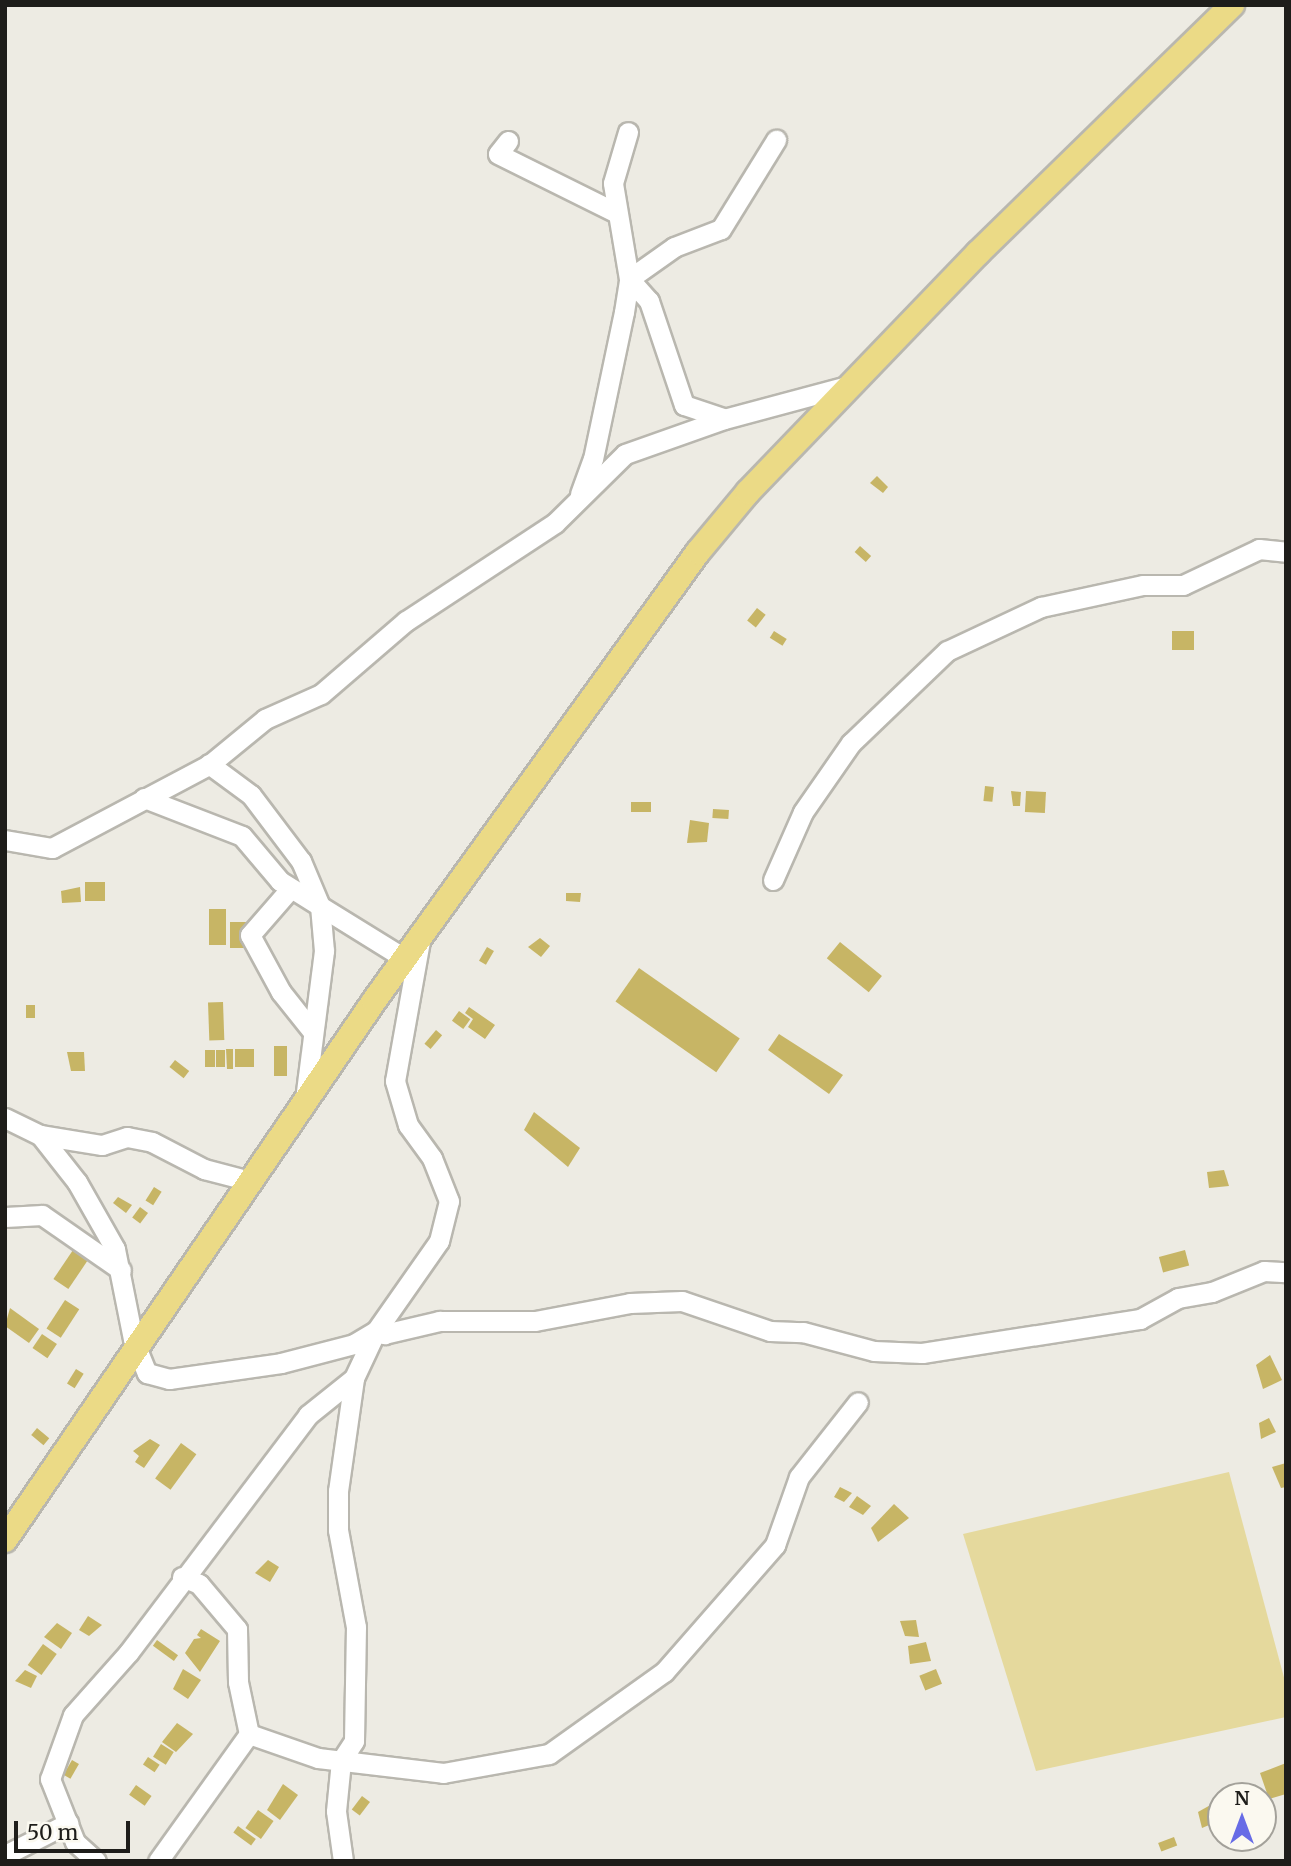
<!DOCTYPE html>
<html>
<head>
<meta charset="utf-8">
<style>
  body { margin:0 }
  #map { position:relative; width:1291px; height:1866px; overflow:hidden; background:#edebe3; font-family:Merriweather,serif }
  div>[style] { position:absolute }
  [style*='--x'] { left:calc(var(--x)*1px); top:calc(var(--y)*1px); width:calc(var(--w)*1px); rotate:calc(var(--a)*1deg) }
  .green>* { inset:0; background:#e5d99d }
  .building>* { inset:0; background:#c7b565; transform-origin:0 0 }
  .roads { filter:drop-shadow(2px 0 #b9b7af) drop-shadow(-2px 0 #b9b7af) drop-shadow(0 2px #b9b7af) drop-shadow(0 -2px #b9b7af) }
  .minor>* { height:19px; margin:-9.5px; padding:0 9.5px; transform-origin:9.5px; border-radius:9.5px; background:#fff }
  .major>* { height:24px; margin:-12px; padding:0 12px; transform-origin:12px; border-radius:12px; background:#ebda86 }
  span { translate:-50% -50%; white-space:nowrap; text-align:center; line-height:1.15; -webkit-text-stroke:7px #fbf9f0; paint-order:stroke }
  .frame { position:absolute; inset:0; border:7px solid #1e1d1a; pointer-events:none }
  .north { position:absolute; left:1207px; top:1782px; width:70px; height:70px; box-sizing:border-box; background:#fbf9f0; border:2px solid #a3a19a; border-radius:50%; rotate:0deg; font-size:19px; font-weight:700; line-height:28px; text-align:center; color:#1e1d1a }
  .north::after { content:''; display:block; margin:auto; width:24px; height:32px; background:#676ce6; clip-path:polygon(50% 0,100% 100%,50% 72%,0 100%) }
  .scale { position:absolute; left:14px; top:1821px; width:116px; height:32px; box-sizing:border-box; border:4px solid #1e1d1a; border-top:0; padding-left:9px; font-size:21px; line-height:24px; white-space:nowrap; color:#1e1d1a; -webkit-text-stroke:5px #fbf9f0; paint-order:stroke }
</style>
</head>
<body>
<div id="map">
  <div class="green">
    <div style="clip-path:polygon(1229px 1472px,1286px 1685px,1286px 1717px,1036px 1771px,963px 1534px)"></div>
  </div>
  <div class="building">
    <div style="clip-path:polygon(877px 476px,888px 487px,883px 493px,870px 483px)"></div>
    <div style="left:860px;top:546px;width:15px;height:8px;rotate:42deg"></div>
    <div style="left:757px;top:608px;width:11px;height:16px;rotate:38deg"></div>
    <div style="left:774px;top:631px;width:15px;height:8px;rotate:32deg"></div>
    <div style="left:1172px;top:631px;width:22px;height:19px"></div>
    <div style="left:985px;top:786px;width:9px;height:15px;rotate:6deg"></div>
    <div style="clip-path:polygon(1011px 791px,1021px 792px,1020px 806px,1013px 806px)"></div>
    <div style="left:1026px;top:791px;width:20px;height:21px;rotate:3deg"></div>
    <div style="left:631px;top:802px;width:20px;height:10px"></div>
    <div style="left:713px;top:809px;width:16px;height:9px;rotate:4deg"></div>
    <div style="clip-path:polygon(690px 820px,709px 823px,707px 842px,687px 843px)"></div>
    <div style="left:85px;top:882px;width:20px;height:19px"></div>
    <div style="clip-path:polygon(80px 887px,81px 902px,62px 903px,61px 891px)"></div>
    <div style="clip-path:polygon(566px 893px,581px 893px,580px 902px,566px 901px)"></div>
    <div style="left:209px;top:909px;width:17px;height:36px"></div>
    <div style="left:230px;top:922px;width:16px;height:26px"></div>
    <div style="clip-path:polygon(540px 938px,550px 946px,541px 957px,528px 947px)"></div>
    <div style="left:840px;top:942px;width:54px;height:21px;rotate:39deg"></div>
    <div style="left:487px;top:947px;width:8px;height:16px;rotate:30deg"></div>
    <div style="left:639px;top:968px;width:123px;height:41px;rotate:35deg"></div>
    <div style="left:223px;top:1002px;width:38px;height:15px;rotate:88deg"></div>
    <div style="left:26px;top:1005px;width:9px;height:13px"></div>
    <div style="clip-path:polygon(469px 1007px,495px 1025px,485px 1039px,468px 1027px,473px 1019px,465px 1013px)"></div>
    <div style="left:459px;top:1011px;width:14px;height:12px;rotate:36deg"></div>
    <div style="left:436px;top:1030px;width:8px;height:18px;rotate:40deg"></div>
    <div style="clip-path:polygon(779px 1034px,843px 1075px,829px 1094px,768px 1050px)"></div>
    <div style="left:274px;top:1046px;width:13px;height:30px"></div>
    <div style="clip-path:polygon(226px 1049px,233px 1049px,233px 1069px,227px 1069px)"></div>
    <div style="left:235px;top:1049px;width:19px;height:18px"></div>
    <div style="left:205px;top:1050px;width:10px;height:17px"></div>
    <div style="left:216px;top:1050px;width:9px;height:17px"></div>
    <div style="clip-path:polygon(67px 1052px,84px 1052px,85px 1071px,71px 1071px)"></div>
    <div style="left:175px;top:1060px;width:18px;height:9px;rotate:38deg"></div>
    <div style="clip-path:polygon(534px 1112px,580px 1148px,568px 1167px,524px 1130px)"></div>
    <div style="clip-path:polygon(1224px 1170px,1229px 1186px,1209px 1188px,1207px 1172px)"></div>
    <div style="left:154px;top:1187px;width:9px;height:16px;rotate:32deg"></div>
    <div style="clip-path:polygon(118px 1197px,132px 1205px,126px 1213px,113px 1203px)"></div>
    <div style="left:140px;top:1207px;width:10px;height:13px;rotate:37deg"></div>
    <div style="left:73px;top:1250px;width:18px;height:35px;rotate:34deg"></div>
    <div style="left:1185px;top:1250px;width:16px;height:27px;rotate:75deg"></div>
    <div style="left:65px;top:1300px;width:17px;height:34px;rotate:33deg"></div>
    <div style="clip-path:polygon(10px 1308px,39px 1329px,29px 1343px,5px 1326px)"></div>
    <div style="left:42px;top:1334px;width:18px;height:17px;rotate:34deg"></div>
    <div style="clip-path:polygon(1270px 1355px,1282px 1380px,1263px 1389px,1256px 1365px)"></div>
    <div style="left:76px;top:1369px;width:9px;height:17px;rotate:32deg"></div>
    <div style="clip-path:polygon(1269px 1418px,1276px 1432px,1261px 1439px,1259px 1423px)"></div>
    <div style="left:37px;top:1428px;width:16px;height:9px;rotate:40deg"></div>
    <div style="clip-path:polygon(150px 1439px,160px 1445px,144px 1468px,135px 1462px,139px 1456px,133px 1451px)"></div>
    <div style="left:181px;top:1443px;width:19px;height:44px;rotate:36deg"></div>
    <div style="clip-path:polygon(1286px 1463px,1286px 1487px,1281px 1488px,1272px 1467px)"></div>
    <div style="clip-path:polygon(840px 1487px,852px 1493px,844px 1502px,834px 1497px)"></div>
    <div style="clip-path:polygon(857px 1496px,871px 1506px,863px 1515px,849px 1507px)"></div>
    <div style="clip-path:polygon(894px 1504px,909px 1518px,878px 1542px,871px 1528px)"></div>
    <div style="clip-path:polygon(268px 1560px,279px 1567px,270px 1582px,255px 1573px)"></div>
    <div style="clip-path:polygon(88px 1616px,102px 1625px,89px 1636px,79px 1630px)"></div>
    <div style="clip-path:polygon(916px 1620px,919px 1637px,905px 1636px,900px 1621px)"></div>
    <div style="clip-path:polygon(57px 1623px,72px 1633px,61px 1649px,44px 1637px)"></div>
    <div style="clip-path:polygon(201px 1629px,220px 1641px,200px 1672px,185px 1653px,194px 1639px,201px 1638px,197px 1635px)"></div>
    <div style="left:157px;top:1640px;width:26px;height:7px;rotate:36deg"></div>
    <div style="clip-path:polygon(926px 1642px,931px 1661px,910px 1664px,908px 1646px)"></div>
    <div style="left:43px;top:1644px;width:17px;height:26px;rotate:36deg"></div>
    <div style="clip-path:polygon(183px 1669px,201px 1680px,188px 1699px,173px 1689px)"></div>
    <div style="left:936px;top:1669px;width:16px;height:18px;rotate:68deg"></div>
    <div style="clip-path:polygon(25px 1670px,37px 1676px,31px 1688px,15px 1681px)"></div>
    <div style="clip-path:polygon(177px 1723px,193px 1734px,176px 1752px,162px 1742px)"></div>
    <div style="left:161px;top:1744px;width:15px;height:15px;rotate:32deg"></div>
    <div style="left:148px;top:1757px;width:14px;height:9px;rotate:34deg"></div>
    <div style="left:72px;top:1760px;width:8px;height:17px;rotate:30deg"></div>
    <div style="clip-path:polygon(1286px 1763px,1286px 1794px,1269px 1799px,1260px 1773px)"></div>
    <div style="clip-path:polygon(283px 1784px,298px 1795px,280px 1820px,267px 1810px)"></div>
    <div style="left:136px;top:1785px;width:19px;height:12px;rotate:35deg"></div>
    <div style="left:362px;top:1796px;width:10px;height:17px;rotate:37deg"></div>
    <div style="clip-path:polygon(1214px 1803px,1221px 1820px,1202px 1828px,1198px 1812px)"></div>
    <div style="left:258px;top:1810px;width:19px;height:22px;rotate:35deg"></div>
    <div style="left:238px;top:1826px;width:22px;height:8px;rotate:36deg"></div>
    <div style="left:1174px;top:1837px;width:9px;height:17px;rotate:69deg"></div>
  </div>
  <div class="roads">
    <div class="minor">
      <div style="--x:508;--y:141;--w:16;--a:128"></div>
      <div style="--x:498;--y:154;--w:131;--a:26.4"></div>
      <div style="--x:723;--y:418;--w:41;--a:-161.6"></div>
      <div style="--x:684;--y:405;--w:110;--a:-108.6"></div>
      <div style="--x:649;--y:301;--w:30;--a:-132"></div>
      <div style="--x:629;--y:279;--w:55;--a:-35.4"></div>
      <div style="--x:674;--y:247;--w:50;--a:-21"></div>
      <div style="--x:721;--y:229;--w:105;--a:-58.3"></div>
      <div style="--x:580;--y:494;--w:37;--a:-70"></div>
      <div style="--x:593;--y:459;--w:150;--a:-78.1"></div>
      <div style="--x:624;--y:312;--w:33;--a:-81"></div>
      <div style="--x:629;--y:279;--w:97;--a:-99.5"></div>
      <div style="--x:613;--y:183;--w:53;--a:-73.6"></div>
      <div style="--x:209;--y:764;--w:52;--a:36.4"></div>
      <div style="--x:251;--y:795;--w:83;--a:52.9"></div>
      <div style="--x:301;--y:861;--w:49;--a:67.1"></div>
      <div style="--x:320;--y:906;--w:99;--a:31.8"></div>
      <div style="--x:144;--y:798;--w:105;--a:21.2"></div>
      <div style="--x:242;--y:836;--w:59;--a:49.8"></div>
      <div style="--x:280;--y:881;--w:47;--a:32"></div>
      <div style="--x:320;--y:906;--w:45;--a:84.9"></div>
      <div style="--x:324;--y:951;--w:150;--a:97.3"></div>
      <div style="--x:5;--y:840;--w:48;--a:9.7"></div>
      <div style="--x:52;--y:848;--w:178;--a:-27.9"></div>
      <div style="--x:209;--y:765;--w:72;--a:-39.4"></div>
      <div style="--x:265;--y:719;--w:61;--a:-24.1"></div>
      <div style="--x:321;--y:694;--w:112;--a:-40.7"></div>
      <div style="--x:406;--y:621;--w:178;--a:-33.3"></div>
      <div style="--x:555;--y:523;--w:98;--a:-44.6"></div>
      <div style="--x:625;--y:454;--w:105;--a:-19.5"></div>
      <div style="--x:724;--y:419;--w:131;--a:-15"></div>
      <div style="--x:773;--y:880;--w:74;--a:-66.2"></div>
      <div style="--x:803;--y:812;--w:84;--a:-55.2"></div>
      <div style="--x:851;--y:743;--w:133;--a:-43.8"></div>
      <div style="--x:947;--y:651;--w:104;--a:-25.1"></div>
      <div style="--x:1041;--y:607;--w:104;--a:-12.2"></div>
      <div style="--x:1143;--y:585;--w:40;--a:0"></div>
      <div style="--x:1183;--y:585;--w:84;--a:-25.3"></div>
      <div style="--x:1259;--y:549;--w:27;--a:6"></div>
      <div style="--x:290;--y:889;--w:61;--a:131"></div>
      <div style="--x:250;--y:935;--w:65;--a:61.5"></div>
      <div style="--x:281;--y:992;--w:50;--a:51.5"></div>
      <div style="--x:5;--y:1118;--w:39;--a:26"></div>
      <div style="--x:40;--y:1135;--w:60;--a:51.8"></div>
      <div style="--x:77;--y:1182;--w:77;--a:60.4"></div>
      <div style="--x:115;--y:1249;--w:92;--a:78.7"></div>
      <div style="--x:133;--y:1339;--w:37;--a:68"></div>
      <div style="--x:147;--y:1373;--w:23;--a:15"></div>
      <div style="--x:169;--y:1379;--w:113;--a:-8.1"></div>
      <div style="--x:281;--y:1363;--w:75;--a:-14.6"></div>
      <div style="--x:354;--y:1344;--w:26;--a:-31"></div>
      <div style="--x:376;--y:1331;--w:9;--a:21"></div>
      <div style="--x:384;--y:1334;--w:57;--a:-13.3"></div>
      <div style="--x:439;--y:1321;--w:96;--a:0"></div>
      <div style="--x:535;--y:1321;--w:97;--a:-10.7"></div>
      <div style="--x:630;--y:1303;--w:52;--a:-2.2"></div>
      <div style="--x:682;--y:1301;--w:93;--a:18.8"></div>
      <div style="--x:770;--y:1331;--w:33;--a:2"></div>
      <div style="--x:803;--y:1332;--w:73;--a:15"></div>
      <div style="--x:874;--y:1351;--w:48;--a:2.4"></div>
      <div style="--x:922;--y:1353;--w:221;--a:-8.9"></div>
      <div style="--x:1140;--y:1319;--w:43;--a:-28.9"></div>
      <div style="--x:1178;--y:1298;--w:35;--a:-10"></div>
      <div style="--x:1212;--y:1292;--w:56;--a:-22"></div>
      <div style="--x:1264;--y:1271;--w:22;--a:3"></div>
      <div style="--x:40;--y:1135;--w:63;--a:9.2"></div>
      <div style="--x:102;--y:1145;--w:26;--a:-18"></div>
      <div style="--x:127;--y:1137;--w:25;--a:11"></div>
      <div style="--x:152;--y:1142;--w:59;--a:27.4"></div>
      <div style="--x:204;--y:1169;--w:48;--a:14.6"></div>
      <div style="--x:5;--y:1217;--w:37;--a:-3"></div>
      <div style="--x:42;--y:1215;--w:96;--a:34.8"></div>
      <div style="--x:182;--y:1577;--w:18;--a:22"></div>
      <div style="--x:199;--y:1584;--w:59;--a:49.8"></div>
      <div style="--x:237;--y:1629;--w:53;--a:88.9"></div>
      <div style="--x:238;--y:1682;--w:53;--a:78.1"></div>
      <div style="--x:249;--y:1734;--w:73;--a:19.2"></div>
      <div style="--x:318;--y:1758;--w:126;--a:6.8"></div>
      <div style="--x:443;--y:1773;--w:108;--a:-10.2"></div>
      <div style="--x:549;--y:1754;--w:141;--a:-35.5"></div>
      <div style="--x:664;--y:1672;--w:169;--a:-48.8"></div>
      <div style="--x:775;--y:1545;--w:72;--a:-70.6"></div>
      <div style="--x:799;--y:1477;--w:95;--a:-51.8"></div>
      <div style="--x:5;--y:1855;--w:71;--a:-26.9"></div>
      <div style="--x:96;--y:1861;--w:28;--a:-138"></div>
      <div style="--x:75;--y:1842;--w:68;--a:-111.6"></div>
      <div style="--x:50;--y:1779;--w:68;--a:-70.2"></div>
      <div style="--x:73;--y:1715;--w:84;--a:-48.4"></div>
      <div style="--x:129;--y:1652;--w:297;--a:-52.9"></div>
      <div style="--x:308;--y:1415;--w:59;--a:-38.8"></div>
      <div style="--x:354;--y:1378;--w:52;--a:-64.9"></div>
      <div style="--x:376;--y:1331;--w:110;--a:-55"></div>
      <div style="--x:439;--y:1241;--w:41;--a:-76"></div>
      <div style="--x:449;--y:1201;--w:46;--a:-111.6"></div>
      <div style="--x:432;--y:1158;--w:41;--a:-126"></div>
      <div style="--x:408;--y:1125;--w:46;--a:-106.5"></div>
      <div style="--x:395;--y:1081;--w:143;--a:-79.9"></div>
      <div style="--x:158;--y:1861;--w:156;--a:-54.4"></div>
      <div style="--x:343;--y:1861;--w:50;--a:-98"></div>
      <div style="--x:336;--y:1811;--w:50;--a:-84.3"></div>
      <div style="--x:341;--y:1761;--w:24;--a:-57"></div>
      <div style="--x:354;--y:1741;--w:114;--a:-89"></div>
      <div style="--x:356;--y:1627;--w:99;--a:-100.5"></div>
      <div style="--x:338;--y:1530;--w:39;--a:-90"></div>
      <div style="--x:338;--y:1491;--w:114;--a:-81.9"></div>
    </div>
    <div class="major">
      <div style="--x:5;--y:1540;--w:653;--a:-55.6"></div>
      <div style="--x:374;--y:1001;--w:554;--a:-54.19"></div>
      <div style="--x:698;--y:552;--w:78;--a:-50.2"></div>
      <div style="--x:748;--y:492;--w:332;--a:-46.1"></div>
      <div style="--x:978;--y:253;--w:355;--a:-44.3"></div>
    </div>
  </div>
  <div class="frame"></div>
  <div class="north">N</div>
  <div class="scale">50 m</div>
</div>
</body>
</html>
